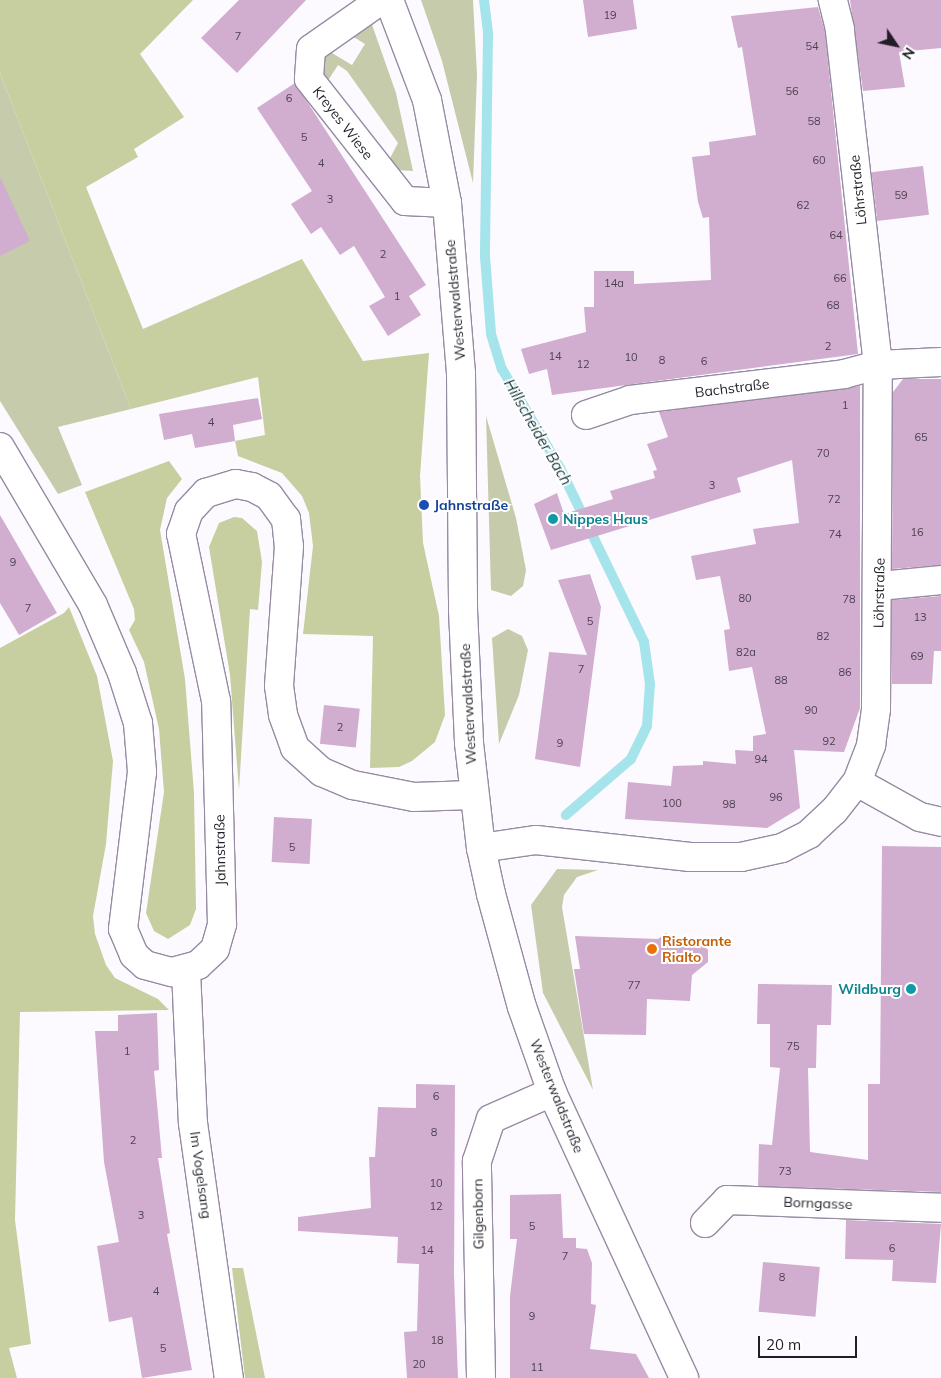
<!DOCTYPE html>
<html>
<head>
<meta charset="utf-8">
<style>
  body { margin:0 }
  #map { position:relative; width:941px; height:1378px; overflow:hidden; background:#fcfaff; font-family:Mulish,sans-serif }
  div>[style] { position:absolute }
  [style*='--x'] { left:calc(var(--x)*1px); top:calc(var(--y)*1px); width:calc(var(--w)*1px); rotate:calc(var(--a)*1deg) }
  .green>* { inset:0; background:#c6ccab }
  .forest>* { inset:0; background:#c7ce9f }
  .stream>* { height:10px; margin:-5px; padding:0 5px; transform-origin:5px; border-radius:5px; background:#a6e4eb }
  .building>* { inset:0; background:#d1add0; transform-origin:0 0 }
  .roads { filter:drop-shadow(1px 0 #968ba2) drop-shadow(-1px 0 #968ba2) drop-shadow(0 1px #968ba2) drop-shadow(0 -1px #968ba2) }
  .minor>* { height:28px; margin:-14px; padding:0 14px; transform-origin:14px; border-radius:14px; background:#fff }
  .tertiary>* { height:28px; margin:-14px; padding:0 14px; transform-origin:14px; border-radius:14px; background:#fff }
  .secondary>* { height:28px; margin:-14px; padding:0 14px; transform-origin:14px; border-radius:14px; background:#fff }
  .dots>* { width:14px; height:14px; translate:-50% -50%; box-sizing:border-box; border:2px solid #fff; border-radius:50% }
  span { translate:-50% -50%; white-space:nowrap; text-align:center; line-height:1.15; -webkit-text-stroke:4px #fff; paint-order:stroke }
  .number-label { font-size:11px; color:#4e4251 }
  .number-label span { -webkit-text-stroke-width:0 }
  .street-label { font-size:14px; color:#221e27 }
  .transit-label { font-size:14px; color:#164399; font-weight:700 }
  .left { translate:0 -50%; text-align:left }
  .culture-label { font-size:14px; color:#0d838f; font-weight:700 }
  .right { translate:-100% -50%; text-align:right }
  .food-label { font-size:14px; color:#c56008; font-weight:700 }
  .water-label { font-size:15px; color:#143437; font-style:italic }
  .north { position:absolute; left:871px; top:20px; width:50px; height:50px; -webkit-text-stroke:4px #fff; paint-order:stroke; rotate:124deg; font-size:14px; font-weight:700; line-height:20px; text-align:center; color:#221e27 }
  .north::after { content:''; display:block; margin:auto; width:18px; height:22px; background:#221e27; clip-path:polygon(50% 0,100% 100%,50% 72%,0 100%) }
  .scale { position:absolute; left:758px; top:1336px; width:99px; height:22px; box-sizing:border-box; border:2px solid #221e27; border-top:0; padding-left:6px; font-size:15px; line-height:18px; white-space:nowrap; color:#221e27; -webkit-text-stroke:4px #fff; paint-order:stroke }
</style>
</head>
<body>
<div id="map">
  <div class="green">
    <div style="clip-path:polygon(421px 0,473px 0,477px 75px,473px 183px,442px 61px)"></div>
    <div style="clip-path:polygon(370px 19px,396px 93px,413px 171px,396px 170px,388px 162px,398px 143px,347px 71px,338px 65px,327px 82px,322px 77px,320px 57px,327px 50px,352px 65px,365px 44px,347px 33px)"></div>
    <div style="clip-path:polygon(0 73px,131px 409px,58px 427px,82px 485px,58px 494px,0 401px)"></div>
    <div style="clip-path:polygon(486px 416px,516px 518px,526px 570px,523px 586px,511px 596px,491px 590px)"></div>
    <div style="clip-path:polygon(508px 629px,522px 636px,528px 650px,519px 695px,499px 744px,492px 638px)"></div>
    <div style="clip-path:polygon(557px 869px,598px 870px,577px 877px,564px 895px,562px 907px,593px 1090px,543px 993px,531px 905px)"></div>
  </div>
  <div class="forest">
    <div style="clip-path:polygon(0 0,193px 0,140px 54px,184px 117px,134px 149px,138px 157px,86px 187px,143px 329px,302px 259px,363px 361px,429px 353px,420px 476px,423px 543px,439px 616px,445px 715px,435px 742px,412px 761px,399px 767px,370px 768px,373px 636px,303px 634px,313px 546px,309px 513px,302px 496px,282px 473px,238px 456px,235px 441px,265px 435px,258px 377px,131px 409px,0 73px)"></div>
    <div style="clip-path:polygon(169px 461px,182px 479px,167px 498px,160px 530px,185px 679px,194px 793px,196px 909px,190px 925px,168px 939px,154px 931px,146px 913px,164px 792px,159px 729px,144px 662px,129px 630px,135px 620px,134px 609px,85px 492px)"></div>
    <div style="clip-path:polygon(234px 517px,242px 518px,257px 531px,262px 562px,258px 610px,250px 609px,239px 790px,230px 675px,209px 547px,219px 523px)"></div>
    <div style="clip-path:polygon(69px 607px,97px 676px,113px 761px,106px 844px,93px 916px,95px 934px,106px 965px,115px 978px,158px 999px,169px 1010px,20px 1012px,15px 1220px,31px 1344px,9px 1348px,17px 1378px,0 1378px,0 648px,64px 613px)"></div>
    <div style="clip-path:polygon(232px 1268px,243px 1268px,265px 1378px,245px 1378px)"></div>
  </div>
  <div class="stream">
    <div style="--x:484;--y:0;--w:35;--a:83"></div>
    <div style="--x:488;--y:35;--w:222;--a:90.8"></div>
    <div style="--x:485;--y:257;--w:77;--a:85.5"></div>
    <div style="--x:491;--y:334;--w:37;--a:73"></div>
    <div style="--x:502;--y:369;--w:115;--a:59.6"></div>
    <div style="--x:560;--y:468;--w:193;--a:64.2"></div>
    <div style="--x:644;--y:642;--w:42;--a:81.9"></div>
    <div style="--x:650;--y:684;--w:42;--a:94.1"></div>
    <div style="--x:647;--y:726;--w:37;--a:116"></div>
    <div style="--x:631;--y:759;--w:86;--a:139.3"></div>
  </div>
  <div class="building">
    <div style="clip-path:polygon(239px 0,306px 0,237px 73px,201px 38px)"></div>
    <div style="clip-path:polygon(583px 0,633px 0,637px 29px,588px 37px)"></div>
    <div style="clip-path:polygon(850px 0,941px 0,941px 48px,899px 52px,905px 87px,863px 91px)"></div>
    <div style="clip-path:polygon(818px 7px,825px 32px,858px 354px,552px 395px,547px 369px,529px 374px,521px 349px,586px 332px,584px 307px,594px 307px,594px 271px,634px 271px,634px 284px,711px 280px,709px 217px,703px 218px,698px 202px,692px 157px,710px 155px,709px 142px,756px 135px,742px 47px,738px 48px,731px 16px)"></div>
    <div style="clip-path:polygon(295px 83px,426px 285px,409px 296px,421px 315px,388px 336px,369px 306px,385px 297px,354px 246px,340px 255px,321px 227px,311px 234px,291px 204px,312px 191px,257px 108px)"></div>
    <div style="left:923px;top:166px;width:49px;height:52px;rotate:83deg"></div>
    <div style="clip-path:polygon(0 177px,30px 241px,0 256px)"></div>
    <div style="clip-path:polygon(903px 379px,941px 379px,941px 565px,892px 569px,893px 392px)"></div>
    <div style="clip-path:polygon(860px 386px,860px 708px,844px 752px,794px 750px,800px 808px,767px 828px,625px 819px,628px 782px,671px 786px,673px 766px,703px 765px,703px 761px,736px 764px,735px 750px,753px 751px,753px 736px,766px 734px,752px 667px,729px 671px,724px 630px,730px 629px,720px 576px,696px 580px,691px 556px,756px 544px,753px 529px,799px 523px,792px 460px,737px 478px,741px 492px,551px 550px,534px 504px,557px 493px,564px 514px,613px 499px,610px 491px,655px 478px,653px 471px,657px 470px,647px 444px,668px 437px,659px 412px)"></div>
    <div style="clip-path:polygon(258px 398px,262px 419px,233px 425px,235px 441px,195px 448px,192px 434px,164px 440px,159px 414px)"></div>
    <div style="clip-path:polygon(0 515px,57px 613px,19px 635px,0 603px)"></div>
    <div style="clip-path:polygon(590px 574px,601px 607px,580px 767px,535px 759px,549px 652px,587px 655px,558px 580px)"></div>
    <div style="clip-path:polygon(941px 596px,941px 651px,934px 651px,932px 684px,892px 684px,892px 600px)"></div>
    <div style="left:324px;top:705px;width:36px;height:39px;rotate:6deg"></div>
    <div style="left:274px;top:817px;width:38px;height:45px;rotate:3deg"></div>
    <div style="clip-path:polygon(882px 846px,941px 847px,941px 1192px,758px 1186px,759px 1144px,772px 1145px,780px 1068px,770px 1067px,770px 1024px,757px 1024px,758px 984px,832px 985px,831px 1025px,817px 1025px,816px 1068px,808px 1068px,810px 1152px,868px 1160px,868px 1084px,880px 1084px)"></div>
    <div style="clip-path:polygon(666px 933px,672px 940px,701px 942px,708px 950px,708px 962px,692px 975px,690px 1001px,647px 999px,646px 1035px,584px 1034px,574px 969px,580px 969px,575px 936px,658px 939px)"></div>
    <div style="clip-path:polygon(157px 1013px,159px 1070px,154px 1071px,162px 1158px,158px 1158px,170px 1233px,167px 1234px,192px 1370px,142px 1378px,132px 1317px,109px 1322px,97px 1246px,119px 1242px,104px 1162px,95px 1031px,118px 1031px,118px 1015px)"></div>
    <div style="clip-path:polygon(416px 1084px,455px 1085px,454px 1275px,458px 1378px,407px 1378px,404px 1332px,417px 1331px,419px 1264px,397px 1263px,398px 1237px,298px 1231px,298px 1217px,371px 1208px,369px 1157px,375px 1157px,378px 1107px,416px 1108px)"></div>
    <div style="clip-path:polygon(561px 1194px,563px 1238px,576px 1238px,576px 1248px,587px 1249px,592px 1263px,591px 1304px,596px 1305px,590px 1349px,636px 1354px,649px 1378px,510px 1378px,510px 1296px,517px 1239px,510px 1239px,510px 1195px)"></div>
    <div style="clip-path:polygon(846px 1220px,941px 1224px,936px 1283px,892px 1281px,893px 1260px,845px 1259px)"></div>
    <div style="left:763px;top:1262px;width:57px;height:50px;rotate:5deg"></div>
  </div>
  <div class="roads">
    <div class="minor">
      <div style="--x:381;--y:0;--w:85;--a:145"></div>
      <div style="--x:311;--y:49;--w:30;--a:94"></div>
      <div style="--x:309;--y:79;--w:155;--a:51.8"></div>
      <div style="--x:405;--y:201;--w:42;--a:2.7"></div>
      <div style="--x:586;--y:415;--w:46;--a:-18.8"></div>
      <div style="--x:630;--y:400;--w:216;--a:-6.9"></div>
      <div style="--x:844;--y:374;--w:35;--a:-15"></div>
      <div style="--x:878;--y:365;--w:63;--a:-2.7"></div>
      <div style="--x:879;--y:586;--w:62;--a:-5.5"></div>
      <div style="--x:857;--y:782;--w:72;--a:29.1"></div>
      <div style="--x:920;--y:817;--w:22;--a:13"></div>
      <div style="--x:481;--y:848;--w:56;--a:-8.3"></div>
      <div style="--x:536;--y:840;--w:155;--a:6.3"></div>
      <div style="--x:690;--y:857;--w:51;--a:0"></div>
      <div style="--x:741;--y:857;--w:42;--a:-12.4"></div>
      <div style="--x:782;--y:848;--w:30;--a:-27"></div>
      <div style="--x:809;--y:834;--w:34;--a:-43"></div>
      <div style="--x:834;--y:811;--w:37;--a:-52"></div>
      <div style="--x:857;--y:782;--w:40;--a:-69"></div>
      <div style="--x:871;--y:745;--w:36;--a:-82"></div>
      <div style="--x:876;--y:709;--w:344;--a:-89.7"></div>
      <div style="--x:878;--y:365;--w:338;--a:-96.5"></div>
      <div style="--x:840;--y:29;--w:30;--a:-104"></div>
      <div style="--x:186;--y:971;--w:152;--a:87.4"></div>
      <div style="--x:193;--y:1123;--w:258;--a:82"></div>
      <div style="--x:705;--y:1223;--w:32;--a:-46"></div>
      <div style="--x:727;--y:1200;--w:214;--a:2.1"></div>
      <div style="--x:481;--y:1378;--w:217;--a:-91.1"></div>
      <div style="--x:477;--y:1161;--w:44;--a:-71.6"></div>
      <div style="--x:491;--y:1119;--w:67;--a:-23.9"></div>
    </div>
    <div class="tertiary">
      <div style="--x:0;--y:447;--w:183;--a:59.5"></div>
      <div style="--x:93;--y:605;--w:74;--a:66.9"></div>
      <div style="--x:122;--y:673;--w:52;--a:72.3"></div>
      <div style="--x:138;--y:723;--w:49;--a:85.3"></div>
      <div style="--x:142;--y:772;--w:158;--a:96.9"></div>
      <div style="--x:123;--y:929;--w:28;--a:67"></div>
      <div style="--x:134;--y:955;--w:15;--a:42"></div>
      <div style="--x:145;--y:965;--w:28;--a:15"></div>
      <div style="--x:172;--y:972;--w:27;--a:-15"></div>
      <div style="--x:198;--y:965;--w:23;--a:-43"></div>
      <div style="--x:215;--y:949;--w:26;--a:-74"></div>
      <div style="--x:222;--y:924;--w:223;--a:-91.5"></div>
      <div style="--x:216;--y:701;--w:171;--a:-101.8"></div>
      <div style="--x:181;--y:534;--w:24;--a:-71"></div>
      <div style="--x:189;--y:511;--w:25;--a:-47"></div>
      <div style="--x:206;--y:493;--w:31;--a:-17"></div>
      <div style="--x:236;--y:484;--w:16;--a:11"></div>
      <div style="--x:252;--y:487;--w:19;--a:28"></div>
      <div style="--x:269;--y:496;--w:29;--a:54"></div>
      <div style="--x:286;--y:519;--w:27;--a:84"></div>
      <div style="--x:289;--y:546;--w:140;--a:94.1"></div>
      <div style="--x:279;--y:686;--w:29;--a:82"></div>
      <div style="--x:283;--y:715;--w:35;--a:70"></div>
      <div style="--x:295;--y:748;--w:36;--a:42"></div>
      <div style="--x:322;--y:772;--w:34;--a:23"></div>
      <div style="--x:353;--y:785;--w:62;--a:11.1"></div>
      <div style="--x:414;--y:797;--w:59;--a:-1.9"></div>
    </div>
    <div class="secondary">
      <div style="--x:389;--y:0;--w:107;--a:69.2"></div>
      <div style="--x:427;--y:100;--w:105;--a:79"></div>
      <div style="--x:447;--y:203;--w:171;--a:85.3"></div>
      <div style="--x:461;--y:373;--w:237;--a:89.5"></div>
      <div style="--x:463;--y:610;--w:133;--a:87.4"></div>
      <div style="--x:469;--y:743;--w:106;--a:83.5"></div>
      <div style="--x:481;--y:848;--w:47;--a:77.7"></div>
      <div style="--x:491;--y:894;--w:117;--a:74.7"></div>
      <div style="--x:522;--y:1007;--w:90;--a:70.6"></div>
      <div style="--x:552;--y:1092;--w:315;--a:65.2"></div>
    </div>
  </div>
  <div class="dots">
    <div style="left:424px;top:505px;background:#1a4fb4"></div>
    <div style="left:553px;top:519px;background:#0f9aa8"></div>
    <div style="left:652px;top:949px;background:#e8710a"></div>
    <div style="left:911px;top:989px;background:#0f9aa8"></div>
  </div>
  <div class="number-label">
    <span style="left:610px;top:15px">19</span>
    <span style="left:238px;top:36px">7</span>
    <span style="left:812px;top:46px">54</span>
    <span style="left:792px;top:91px">56</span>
    <span style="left:289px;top:98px">6</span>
    <span style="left:814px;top:121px">58</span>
    <span style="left:304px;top:137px">5</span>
    <span style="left:819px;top:160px">60</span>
    <span style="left:321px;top:163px">4</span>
    <span style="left:901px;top:195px">59</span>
    <span style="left:330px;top:199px">3</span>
    <span style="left:803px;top:205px">62</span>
    <span style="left:836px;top:235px">64</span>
    <span style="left:383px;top:254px">2</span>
    <span style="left:840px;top:278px">66</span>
    <span style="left:614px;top:283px">14a</span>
    <span style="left:397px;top:296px">1</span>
    <span style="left:833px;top:305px">68</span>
    <span style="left:828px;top:346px">2</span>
    <span style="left:555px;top:356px">14</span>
    <span style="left:631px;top:357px">10</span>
    <span style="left:662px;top:360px">8</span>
    <span style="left:704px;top:361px">6</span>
    <span style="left:583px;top:364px">12</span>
    <span style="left:845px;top:405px">1</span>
    <span style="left:211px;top:422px">4</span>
    <span style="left:921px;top:437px">65</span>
    <span style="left:823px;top:453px">70</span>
    <span style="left:712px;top:485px">3</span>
    <span style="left:834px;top:499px">72</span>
    <span style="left:917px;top:532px">16</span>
    <span style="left:835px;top:534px">74</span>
    <span style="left:13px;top:562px">9</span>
    <span style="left:745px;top:598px">80</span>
    <span style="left:849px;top:599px">78</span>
    <span style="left:28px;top:608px">7</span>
    <span style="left:920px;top:617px">13</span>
    <span style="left:590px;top:621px">5</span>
    <span style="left:823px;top:636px">82</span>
    <span style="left:746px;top:652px">82a</span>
    <span style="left:917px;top:656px">69</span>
    <span style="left:581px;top:669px">7</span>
    <span style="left:845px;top:672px">86</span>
    <span style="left:781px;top:680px">88</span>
    <span style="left:811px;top:710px">90</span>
    <span style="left:340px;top:727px">2</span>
    <span style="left:829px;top:741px">92</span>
    <span style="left:560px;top:743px">9</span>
    <span style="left:761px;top:759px">94</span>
    <span style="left:776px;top:797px">96</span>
    <span style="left:672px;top:803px">100</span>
    <span style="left:729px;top:804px">98</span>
    <span style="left:292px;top:847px">5</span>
    <span style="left:634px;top:985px">77</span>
    <span style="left:793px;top:1046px">75</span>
    <span style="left:127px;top:1051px">1</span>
    <span style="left:436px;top:1096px">6</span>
    <span style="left:434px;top:1132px">8</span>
    <span style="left:133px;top:1140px">2</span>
    <span style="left:785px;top:1171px">73</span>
    <span style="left:436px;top:1183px">10</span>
    <span style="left:436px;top:1206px">12</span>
    <span style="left:141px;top:1215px">3</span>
    <span style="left:532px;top:1226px">5</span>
    <span style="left:892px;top:1248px">6</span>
    <span style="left:427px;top:1250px">14</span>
    <span style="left:565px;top:1256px">7</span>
    <span style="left:782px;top:1277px">8</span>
    <span style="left:156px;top:1291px">4</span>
    <span style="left:532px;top:1316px">9</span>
    <span style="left:437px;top:1340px">18</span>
    <span style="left:163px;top:1348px">5</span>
    <span style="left:419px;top:1364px">20</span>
    <span style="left:537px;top:1367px">11</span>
  </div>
  <div class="street-label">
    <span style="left:343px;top:123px;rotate:52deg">Kreyes Wiese</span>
    <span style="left:858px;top:190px;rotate:-96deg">Löhrstraße</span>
    <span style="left:455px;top:300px;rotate:-95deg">Westerwaldstraße</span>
    <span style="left:732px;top:388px;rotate:-7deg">Bachstraße</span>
    <span style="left:879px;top:593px;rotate:-89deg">Löhrstraße</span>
    <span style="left:468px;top:704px;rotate:-93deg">Westerwaldstraße</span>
    <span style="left:220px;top:850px;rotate:-91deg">Jahnstraße</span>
    <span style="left:557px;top:1096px;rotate:68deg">Westerwaldstraße</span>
    <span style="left:201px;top:1175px;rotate:82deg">Im Vogelsang</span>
    <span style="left:818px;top:1203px;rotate:2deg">Borngasse</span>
    <span style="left:478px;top:1214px;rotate:-91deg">Gilgenborn</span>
  </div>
  <div class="transit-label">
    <span class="left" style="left:434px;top:505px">Jahnstraße</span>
  </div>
  <div class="culture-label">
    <span class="left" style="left:563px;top:519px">Nippes Haus</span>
    <span class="right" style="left:901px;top:989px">Wildburg</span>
  </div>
  <div class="food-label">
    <span class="left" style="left:662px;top:949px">Ristorante<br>Rialto</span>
  </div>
  <div class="water-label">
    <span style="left:538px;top:432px;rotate:60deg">Hillscheider Bach</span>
  </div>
  <div class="north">N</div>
  <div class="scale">20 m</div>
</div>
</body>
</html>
